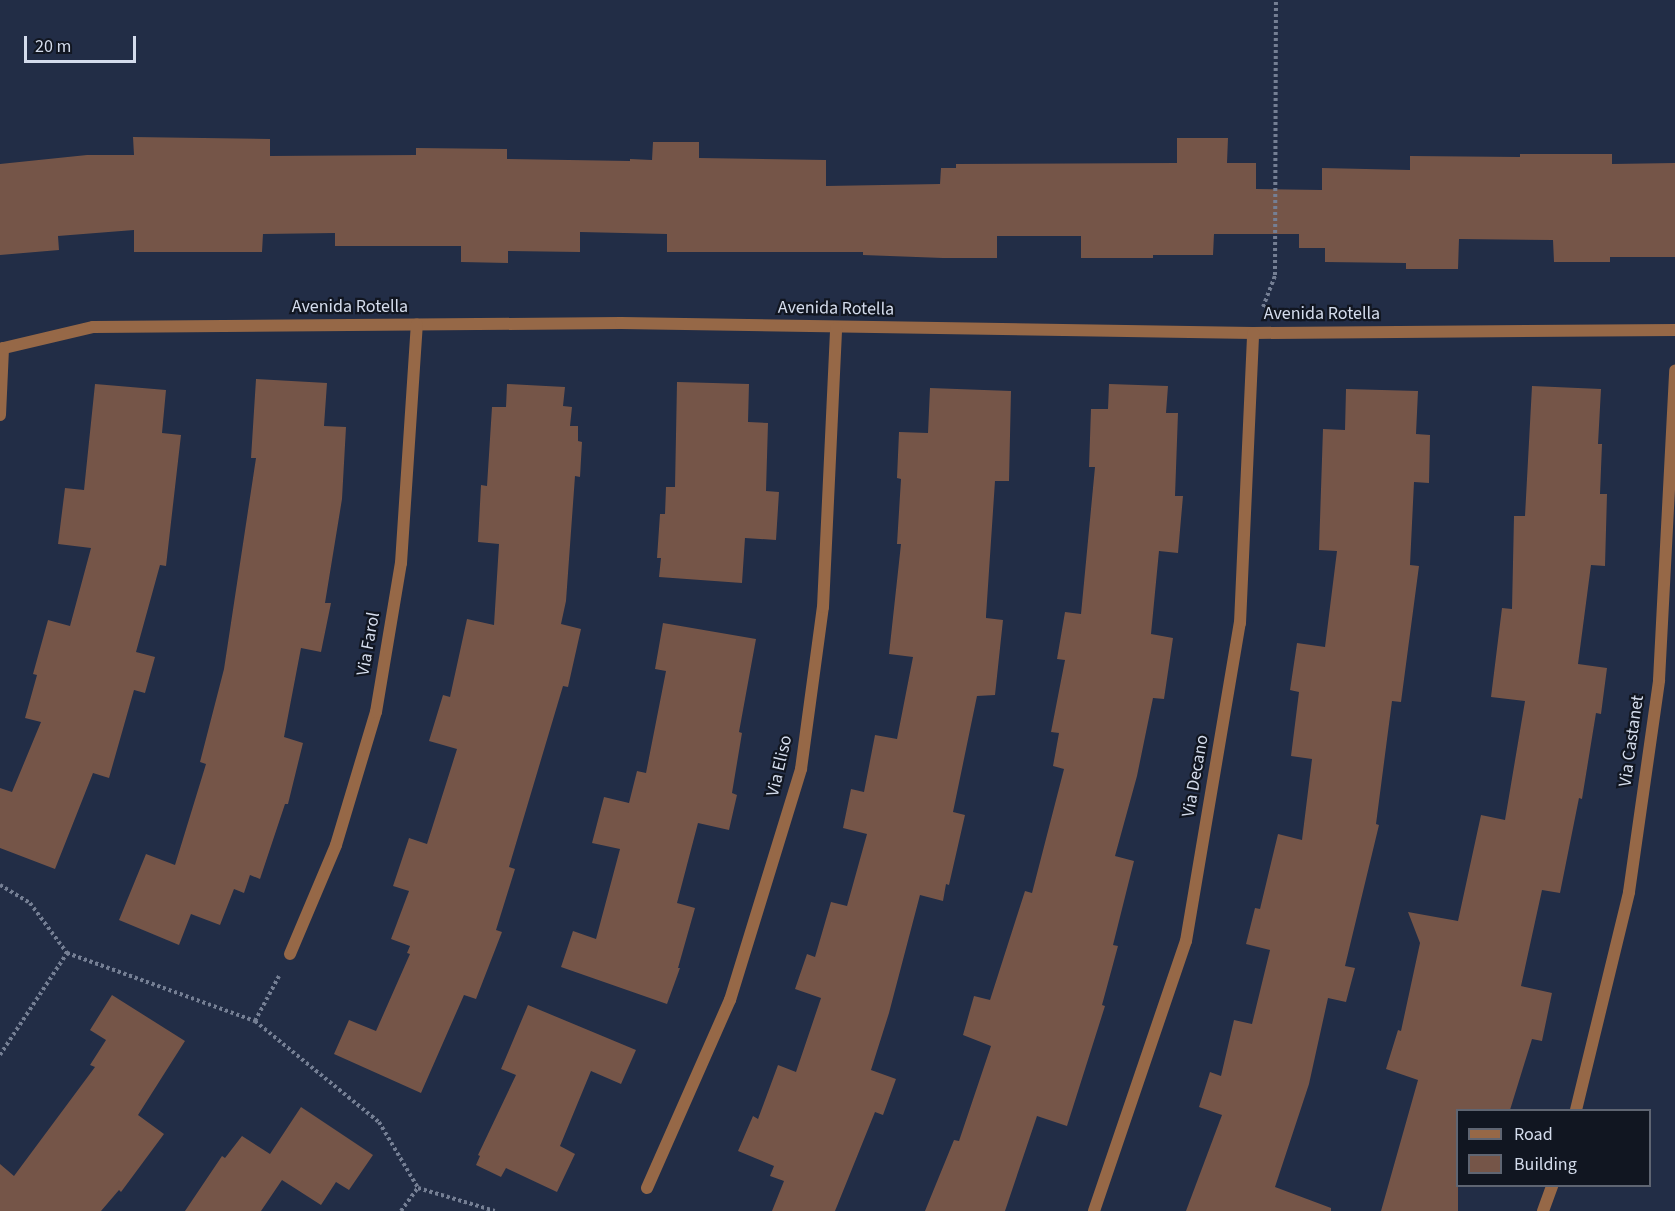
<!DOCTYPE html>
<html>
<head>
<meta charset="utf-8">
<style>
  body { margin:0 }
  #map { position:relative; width:1675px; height:1211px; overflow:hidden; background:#222d46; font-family:"Source Sans 3",sans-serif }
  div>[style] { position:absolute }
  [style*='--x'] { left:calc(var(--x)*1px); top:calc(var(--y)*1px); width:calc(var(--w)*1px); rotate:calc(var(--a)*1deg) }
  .building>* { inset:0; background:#755548 }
  .path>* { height:4px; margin-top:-2px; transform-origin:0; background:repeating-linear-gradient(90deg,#757f94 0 3px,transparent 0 6px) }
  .street>* { height:12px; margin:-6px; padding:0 6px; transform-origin:6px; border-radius:6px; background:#966847 }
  span { translate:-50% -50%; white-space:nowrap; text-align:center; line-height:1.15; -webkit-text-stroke:4.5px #111621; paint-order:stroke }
  .street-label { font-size:18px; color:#d4dcec }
  .legend { position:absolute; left:1456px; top:1109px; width:195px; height:78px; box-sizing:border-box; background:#111621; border:2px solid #5f6572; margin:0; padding:8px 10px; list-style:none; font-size:18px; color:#d4dcec }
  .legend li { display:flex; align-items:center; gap:12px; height:30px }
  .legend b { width:30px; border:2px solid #5f6572 }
  .scale { position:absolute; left:24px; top:36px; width:112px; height:27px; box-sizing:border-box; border:3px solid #d4dcec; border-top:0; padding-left:8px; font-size:18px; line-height:21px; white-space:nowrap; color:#d4dcec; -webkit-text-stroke:4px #111621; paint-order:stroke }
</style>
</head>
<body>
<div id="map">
  <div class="building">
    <div style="clip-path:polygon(133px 137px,270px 139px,270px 156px,416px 155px,416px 148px,507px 149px,507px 159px,630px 161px,630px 159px,652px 160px,653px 142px,699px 142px,699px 158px,826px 160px,826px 186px,940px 184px,941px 168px,956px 168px,956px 164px,1177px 163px,1177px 138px,1228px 138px,1227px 163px,1256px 163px,1256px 189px,1322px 190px,1322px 168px,1410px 170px,1410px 156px,1520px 157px,1520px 154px,1612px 154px,1612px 164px,1675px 163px,1675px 257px,1610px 257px,1610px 262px,1554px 262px,1553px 240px,1459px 239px,1458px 269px,1406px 269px,1406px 263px,1325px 262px,1325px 248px,1299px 248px,1299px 234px,1214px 234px,1213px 255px,1153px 255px,1153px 258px,1081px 258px,1081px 236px,997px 236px,997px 258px,943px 258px,863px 255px,863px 252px,667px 252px,667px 234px,580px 232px,580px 252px,508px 251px,508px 263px,461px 262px,461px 246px,335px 246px,335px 233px,263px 234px,262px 252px,134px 252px,134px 230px,58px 236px,59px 250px,0 255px,0 164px,87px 155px,134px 155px)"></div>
    <div style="clip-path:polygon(256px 379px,327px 383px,324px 426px,346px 427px,342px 499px,325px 603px,331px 603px,321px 652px,301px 648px,284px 737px,303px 743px,288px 804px,285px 804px,260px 879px,250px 875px,244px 893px,234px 889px,220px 925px,191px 914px,179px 945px,119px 920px,146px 854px,175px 865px,206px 764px,200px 762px,224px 669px,256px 458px,251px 458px)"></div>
    <div style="clip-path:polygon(677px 382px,749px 384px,748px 422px,768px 423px,766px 491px,779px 492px,776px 540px,745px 538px,742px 583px,659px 577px,661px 558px,657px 558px,660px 514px,665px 514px,666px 487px,675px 487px)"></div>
    <div style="clip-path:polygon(95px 384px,166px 390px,162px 433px,181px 435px,166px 566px,160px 565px,136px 652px,155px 657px,145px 693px,134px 690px,109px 778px,93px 773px,55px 869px,0 848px,0 788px,12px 792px,41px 722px,25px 718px,37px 675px,33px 674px,48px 620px,70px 626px,91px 548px,58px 544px,65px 488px,84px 490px)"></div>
    <div style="clip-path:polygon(507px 384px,565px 387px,563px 406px,572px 407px,570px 426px,578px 426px,578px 441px,582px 442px,580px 477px,575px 476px,566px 601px,561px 624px,581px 629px,568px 687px,563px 686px,509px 867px,515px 869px,496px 930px,502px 932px,476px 999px,464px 995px,421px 1093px,334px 1054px,349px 1020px,376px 1031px,410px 954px,407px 953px,410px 946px,391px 939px,409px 891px,393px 886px,409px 838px,427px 844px,457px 749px,429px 741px,443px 695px,450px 697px,467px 619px,494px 625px,499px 544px,478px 542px,481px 485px,487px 486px,492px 407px,506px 407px)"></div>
    <div style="clip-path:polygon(1109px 384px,1168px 386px,1166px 413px,1178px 413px,1175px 496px,1183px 496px,1178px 553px,1159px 551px,1151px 634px,1173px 638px,1164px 699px,1153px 698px,1137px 776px,1115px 856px,1134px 861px,1113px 945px,1118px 946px,1102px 1005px,1105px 1006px,1067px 1126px,1037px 1116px,1005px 1211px,925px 1211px,954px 1140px,959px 1141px,991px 1046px,963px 1035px,974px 996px,990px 1000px,1025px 891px,1032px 893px,1064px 769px,1053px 766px,1059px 733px,1051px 732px,1065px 660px,1057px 659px,1065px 612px,1081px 614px,1095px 467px,1089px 467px,1091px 409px,1108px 409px)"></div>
    <div style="clip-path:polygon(1532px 386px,1601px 389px,1598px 444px,1602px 444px,1600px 494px,1607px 494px,1605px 566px,1591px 565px,1578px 664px,1607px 668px,1601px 714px,1596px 713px,1582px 799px,1579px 798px,1560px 893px,1542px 890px,1521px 986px,1552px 993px,1542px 1041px,1532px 1039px,1510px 1110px,1458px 1110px,1458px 1211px,1381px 1211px,1418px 1080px,1386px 1069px,1398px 1030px,1401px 1031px,1420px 943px,1408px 912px,1458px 921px,1481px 815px,1505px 820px,1525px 701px,1491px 697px,1502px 608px,1512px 609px,1514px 516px,1525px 516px)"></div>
    <div style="clip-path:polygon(930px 388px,1011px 391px,1009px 481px,995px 481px,986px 616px,986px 618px,1003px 620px,995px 695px,977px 696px,953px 812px,965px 815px,949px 885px,946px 884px,943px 901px,920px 895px,889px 1013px,871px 1070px,896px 1079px,883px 1115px,875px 1112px,835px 1211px,772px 1211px,784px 1181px,770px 1176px,774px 1166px,738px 1151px,753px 1116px,758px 1119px,778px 1065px,796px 1072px,821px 998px,795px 989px,807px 954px,815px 957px,831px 902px,847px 906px,867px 834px,843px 828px,851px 789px,864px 792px,875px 735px,897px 739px,913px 657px,889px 654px,901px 544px,897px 544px,901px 479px,897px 478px,899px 432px,928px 433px)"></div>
    <div style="clip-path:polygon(1346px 389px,1418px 391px,1416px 434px,1430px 435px,1429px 483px,1414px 482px,1410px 565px,1419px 566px,1401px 702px,1392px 701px,1376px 824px,1379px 825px,1345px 966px,1355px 968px,1346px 1002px,1328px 998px,1309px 1084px,1275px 1187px,1331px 1208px,1331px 1211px,1186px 1211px,1222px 1115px,1199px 1107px,1210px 1072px,1221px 1076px,1234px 1020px,1252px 1024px,1270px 950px,1246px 944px,1255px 908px,1260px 909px,1278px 834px,1302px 840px,1312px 759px,1291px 756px,1299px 692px,1290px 690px,1297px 643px,1325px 647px,1337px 551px,1319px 550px,1323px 429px,1345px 430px)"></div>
    <div style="clip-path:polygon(663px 623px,756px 639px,739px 732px,742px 733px,732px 793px,737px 795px,729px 830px,698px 823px,677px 903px,695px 908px,678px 968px,680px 968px,667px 1004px,561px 967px,573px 931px,596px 939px,620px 849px,592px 843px,604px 797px,629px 803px,637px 771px,646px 773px,666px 671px,655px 669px)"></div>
    <div style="clip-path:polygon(112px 995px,185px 1041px,138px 1115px,164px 1134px,121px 1192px,119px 1190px,101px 1211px,0 1211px,0 1164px,14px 1176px,95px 1067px,90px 1065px,106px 1040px,90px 1030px)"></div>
    <div style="clip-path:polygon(528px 1005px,636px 1050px,621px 1084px,591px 1071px,560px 1146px,575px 1154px,557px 1192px,506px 1168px,501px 1177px,476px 1165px,480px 1156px,478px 1155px,516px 1075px,501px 1069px)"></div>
    <div style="clip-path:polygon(301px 1107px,373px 1155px,349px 1190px,336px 1182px,321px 1205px,282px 1180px,261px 1211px,185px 1211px,222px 1156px,225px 1158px,242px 1136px,270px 1154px)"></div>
  </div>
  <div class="path">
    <div style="--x:1263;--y:307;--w:34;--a:-69"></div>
    <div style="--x:1275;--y:275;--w:275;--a:-89.8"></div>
    <div style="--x:0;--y:885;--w:35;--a:31"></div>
    <div style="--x:30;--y:903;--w:62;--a:53.5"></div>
    <div style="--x:67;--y:953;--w:200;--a:19.9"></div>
    <div style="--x:255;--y:1021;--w:160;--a:39.2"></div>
    <div style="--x:379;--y:1122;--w:77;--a:59.4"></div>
    <div style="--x:418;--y:1188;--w:80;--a:16.6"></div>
    <div style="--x:255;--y:1021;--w:51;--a:-61.9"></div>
    <div style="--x:0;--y:1055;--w:122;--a:-56.7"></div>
    <div style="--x:401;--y:1211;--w:29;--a:-54"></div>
  </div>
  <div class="street">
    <div style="--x:0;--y:349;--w:96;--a:-13.3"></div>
    <div style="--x:93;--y:327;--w:528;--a:-0.43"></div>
    <div style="--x:621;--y:323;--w:632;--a:0.91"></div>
    <div style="--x:1253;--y:333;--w:422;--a:-0.4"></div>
    <div style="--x:0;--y:415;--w:67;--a:-87.4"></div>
    <div style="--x:290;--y:954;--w:118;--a:-67.1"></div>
    <div style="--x:336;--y:845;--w:139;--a:-73.3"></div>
    <div style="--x:376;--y:712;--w:151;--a:-80.5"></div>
    <div style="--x:401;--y:563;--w:239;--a:-86.2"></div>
    <div style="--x:1576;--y:1110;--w:224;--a:-76.3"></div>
    <div style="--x:1629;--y:892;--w:214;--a:-81.9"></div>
    <div style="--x:1659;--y:680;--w:310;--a:-87"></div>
    <div style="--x:647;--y:1188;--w:206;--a:-66.2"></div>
    <div style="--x:730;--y:1000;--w:242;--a:-72.9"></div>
    <div style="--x:801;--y:769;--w:163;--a:-82.3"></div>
    <div style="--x:823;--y:607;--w:279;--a:-87.3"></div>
    <div style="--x:1094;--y:1211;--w:285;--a:-71.2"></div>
    <div style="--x:1186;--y:941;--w:323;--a:-80.4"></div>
    <div style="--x:1240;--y:623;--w:290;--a:-87.4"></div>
    <div style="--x:1543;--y:1211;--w:27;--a:-70"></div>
  </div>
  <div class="street-label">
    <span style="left:350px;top:307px">Avenida Rotella</span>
    <span style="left:836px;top:309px;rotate:1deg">Avenida Rotella</span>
    <span style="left:1322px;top:314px">Avenida Rotella</span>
    <span style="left:369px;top:644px;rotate:-80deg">Via Farol</span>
    <span style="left:1632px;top:741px;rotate:-82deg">Via Castanet</span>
    <span style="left:780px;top:766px;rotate:-77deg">Via Eliso</span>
    <span style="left:1196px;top:776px;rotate:-80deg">Via Decano</span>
  </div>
  <ul class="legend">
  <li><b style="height:8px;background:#966847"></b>Road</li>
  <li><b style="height:16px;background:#755548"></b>Building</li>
  </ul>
  <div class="scale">20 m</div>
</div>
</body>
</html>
